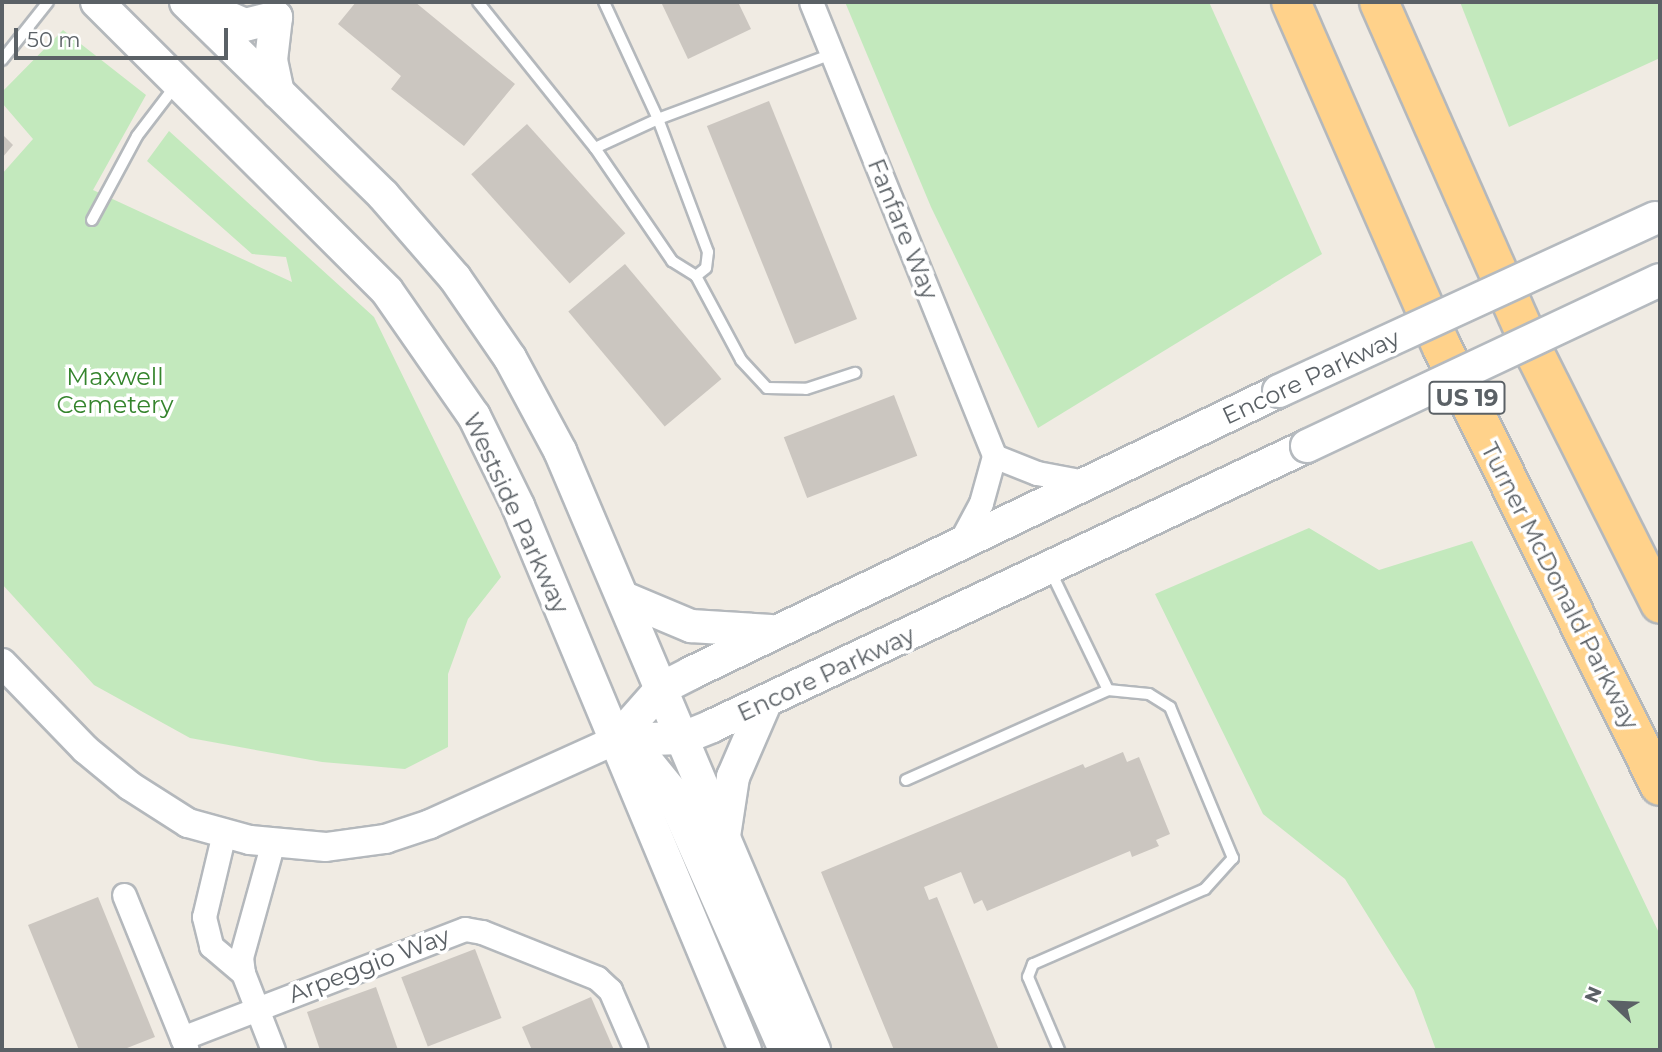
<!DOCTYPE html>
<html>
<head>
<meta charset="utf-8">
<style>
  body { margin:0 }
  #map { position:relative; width:1662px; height:1052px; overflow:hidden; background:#f0ebe3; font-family:Montserrat,sans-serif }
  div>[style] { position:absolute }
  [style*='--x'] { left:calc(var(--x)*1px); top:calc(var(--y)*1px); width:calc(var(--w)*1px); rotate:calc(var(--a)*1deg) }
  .green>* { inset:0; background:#c3e9bd }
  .building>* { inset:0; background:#cbc6c0; transform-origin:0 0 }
  .roads { filter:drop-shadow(2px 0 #b4b8bc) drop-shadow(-2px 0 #b4b8bc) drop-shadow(0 2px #b4b8bc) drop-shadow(0 -2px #b4b8bc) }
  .service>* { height:10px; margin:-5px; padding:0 5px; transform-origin:5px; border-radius:5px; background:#fff }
  .minor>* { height:23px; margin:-11.5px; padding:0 11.5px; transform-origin:11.5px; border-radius:11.5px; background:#fff }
  .tertiary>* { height:28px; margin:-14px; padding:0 14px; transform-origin:14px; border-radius:14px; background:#fff }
  .secondary>* { height:32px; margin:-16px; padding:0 16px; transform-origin:16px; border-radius:16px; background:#fff }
  .motorway>* { height:38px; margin:-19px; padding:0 19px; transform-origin:19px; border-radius:19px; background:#ffd28b }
  .bridges { filter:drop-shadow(2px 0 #b5babf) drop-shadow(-2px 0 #b5babf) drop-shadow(0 2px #b5babf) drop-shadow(0 -2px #b5babf) }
  .secondary-bridge>* { height:32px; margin:-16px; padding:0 16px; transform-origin:16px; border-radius:16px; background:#fff }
  span { translate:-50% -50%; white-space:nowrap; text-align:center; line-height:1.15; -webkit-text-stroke:7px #fff; paint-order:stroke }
  .shield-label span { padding:2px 5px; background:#fff; border:2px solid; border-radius:5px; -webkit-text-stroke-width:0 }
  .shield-label { font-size:23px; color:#5b6166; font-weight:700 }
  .street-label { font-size:24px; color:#5b6166 }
  .park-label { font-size:24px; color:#34842c }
  .frame { position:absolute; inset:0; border:4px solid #5b6166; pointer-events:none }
  .north { position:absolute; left:1578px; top:968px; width:70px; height:70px; -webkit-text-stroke:5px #fff; paint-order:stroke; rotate:293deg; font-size:19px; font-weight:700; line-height:28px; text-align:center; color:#5b6166 }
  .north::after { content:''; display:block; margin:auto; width:24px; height:32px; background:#5b6166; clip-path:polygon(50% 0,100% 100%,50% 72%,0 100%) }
  .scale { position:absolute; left:14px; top:28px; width:214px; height:32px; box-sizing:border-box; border:4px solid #5b6166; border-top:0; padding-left:9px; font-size:21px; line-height:24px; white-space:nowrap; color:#5b6166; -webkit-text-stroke:5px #fff; paint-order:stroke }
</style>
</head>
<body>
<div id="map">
  <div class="green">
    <div style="clip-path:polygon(845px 2px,1209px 2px,1322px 254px,1038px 428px,931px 207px)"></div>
    <div style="clip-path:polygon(1460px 2px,1660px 2px,1660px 58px,1509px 127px)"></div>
    <div style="clip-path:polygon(63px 30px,146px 95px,93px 190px,292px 282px,286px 257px,252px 254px,147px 161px,169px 131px,374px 317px,501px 577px,468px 619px,448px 674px,448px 747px,405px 769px,322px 762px,190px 738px,94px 685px,2px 584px,2px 174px,33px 139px,2px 103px,2px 92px)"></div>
    <div style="clip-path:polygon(1309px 528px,1379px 570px,1472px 541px,1660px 935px,1660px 1050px,1436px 1050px,1414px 990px,1345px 879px,1263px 814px,1155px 594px)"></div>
  </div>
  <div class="building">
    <div style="clip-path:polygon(356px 2px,415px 2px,515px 84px,464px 146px,391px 89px,401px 76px,338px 24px)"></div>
    <div style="clip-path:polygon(661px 2px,738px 2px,751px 29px,688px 59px)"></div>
    <div style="left:769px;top:101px;width:235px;height:67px;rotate:68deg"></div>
    <div style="left:527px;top:124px;width:147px;height:75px;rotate:48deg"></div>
    <div style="clip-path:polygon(2px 134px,13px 145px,2px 158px)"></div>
    <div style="left:625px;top:264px;width:150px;height:74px;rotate:50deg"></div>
    <div style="left:894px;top:395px;width:65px;height:118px;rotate:69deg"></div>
    <div style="clip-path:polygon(1123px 752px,1127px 762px,1139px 757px,1170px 834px,1156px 840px,1159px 846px,1132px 857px,1130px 851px,987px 911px,982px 900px,974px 904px,961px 872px,924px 887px,929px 900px,937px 897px,999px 1050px,894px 1050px,821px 872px,1083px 764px,1085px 768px)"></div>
    <div style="clip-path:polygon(98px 897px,155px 1037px,122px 1050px,79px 1050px,28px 925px)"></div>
    <div style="left:475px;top:949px;width:74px;height:79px;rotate:69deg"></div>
    <div style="clip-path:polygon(376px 987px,398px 1050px,320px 1050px,307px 1012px)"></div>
    <div style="clip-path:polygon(591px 997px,614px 1050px,532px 1050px,522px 1027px)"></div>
  </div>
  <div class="roads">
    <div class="service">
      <div style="--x:478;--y:2;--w:187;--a:51.3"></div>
      <div style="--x:595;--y:148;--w:137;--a:55.7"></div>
      <div style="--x:672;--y:261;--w:28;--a:32"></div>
      <div style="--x:696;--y:276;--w:95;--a:61.8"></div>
      <div style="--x:741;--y:360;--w:38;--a:47"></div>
      <div style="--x:767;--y:388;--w:39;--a:1"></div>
      <div style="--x:806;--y:389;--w:52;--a:-18.1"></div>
      <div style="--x:604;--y:2;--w:129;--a:65.2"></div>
      <div style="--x:658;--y:119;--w:142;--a:69.4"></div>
      <div style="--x:708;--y:252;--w:16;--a:97"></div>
      <div style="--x:706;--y:268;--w:13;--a:141"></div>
      <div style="--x:2;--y:60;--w:74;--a:-51.6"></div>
      <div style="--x:595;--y:148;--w:69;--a:-24.7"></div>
      <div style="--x:658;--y:119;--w:186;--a:-20.5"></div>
      <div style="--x:92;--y:220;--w:95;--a:-61.8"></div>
      <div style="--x:137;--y:136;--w:64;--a:-52.6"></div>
      <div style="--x:1050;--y:570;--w:133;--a:64.2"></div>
      <div style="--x:906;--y:780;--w:221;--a:-24"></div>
      <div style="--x:1108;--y:690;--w:41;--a:5.6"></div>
      <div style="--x:1149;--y:694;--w:25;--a:32"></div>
      <div style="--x:1170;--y:707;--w:164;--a:67.4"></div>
      <div style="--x:1233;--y:858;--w:42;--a:132.1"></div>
      <div style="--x:1205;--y:889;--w:188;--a:156.4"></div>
      <div style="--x:1033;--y:964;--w:14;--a:111"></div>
      <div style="--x:1028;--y:977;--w:79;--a:67"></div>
    </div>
    <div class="minor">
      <div style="--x:811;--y:2;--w:489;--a:68"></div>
      <div style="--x:994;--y:456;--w:49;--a:105.5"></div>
      <div style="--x:981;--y:503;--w:47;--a:118.2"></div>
      <div style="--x:994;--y:456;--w:46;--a:21.6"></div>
      <div style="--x:1037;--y:473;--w:54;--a:10.7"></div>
      <div style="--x:224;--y:833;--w:86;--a:103.4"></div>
      <div style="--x:204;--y:917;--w:30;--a:76"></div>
      <div style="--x:211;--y:946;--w:42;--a:40.2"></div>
      <div style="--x:273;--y:842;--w:119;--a:105.5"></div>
      <div style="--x:241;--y:957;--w:16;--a:83"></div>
      <div style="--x:243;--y:973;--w:83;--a:68.7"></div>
      <div style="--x:124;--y:895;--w:167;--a:67.9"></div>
      <div style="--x:182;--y:1038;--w:303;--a:-21.1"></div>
      <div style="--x:465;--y:929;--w:17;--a:10"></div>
      <div style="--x:482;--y:932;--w:124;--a:21.8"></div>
      <div style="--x:597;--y:978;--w:18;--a:43"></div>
      <div style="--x:610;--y:990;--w:65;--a:66.6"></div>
    </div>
    <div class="tertiary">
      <div style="--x:2;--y:663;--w:120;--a:46"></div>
      <div style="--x:85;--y:749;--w:58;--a:39.4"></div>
      <div style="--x:130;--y:786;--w:69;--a:32.5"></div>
      <div style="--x:188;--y:823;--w:64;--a:15.3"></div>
      <div style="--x:250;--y:840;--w:76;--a:5.3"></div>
      <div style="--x:326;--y:847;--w:60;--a:-7.7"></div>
      <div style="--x:385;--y:839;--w:47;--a:-18.4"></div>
      <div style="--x:430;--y:824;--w:204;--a:-24.3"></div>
    </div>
    <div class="secondary">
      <div style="--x:97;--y:2;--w:409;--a:44.9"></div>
      <div style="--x:387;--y:291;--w:152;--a:55.2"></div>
      <div style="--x:474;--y:416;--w:100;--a:63.9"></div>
      <div style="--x:518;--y:506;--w:589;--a:67.35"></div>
      <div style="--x:186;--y:2;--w:276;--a:44.4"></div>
      <div style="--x:383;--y:195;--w:110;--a:49.1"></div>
      <div style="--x:455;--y:278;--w:97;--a:55.5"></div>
      <div style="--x:510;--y:358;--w:106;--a:61.7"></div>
      <div style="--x:560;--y:451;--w:651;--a:67.02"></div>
      <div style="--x:199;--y:5;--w:50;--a:23.5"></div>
      <div style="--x:245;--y:25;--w:32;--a:-14"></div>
      <div style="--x:276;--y:17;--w:43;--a:96.6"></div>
      <div style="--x:271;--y:60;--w:33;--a:78"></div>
      <div style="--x:624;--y:598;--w:73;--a:22.7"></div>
      <div style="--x:691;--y:626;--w:80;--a:3.6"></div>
      <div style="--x:616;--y:740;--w:67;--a:-1.7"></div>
      <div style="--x:683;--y:738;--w:31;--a:-22"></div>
      <div style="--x:712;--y:726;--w:658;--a:-25.2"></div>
      <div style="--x:616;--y:740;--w:69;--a:-48.5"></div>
      <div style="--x:662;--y:688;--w:33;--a:-27"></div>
      <div style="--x:691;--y:673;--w:652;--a:-25.62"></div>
      <div style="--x:617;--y:741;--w:33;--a:33"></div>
      <div style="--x:645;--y:759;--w:40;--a:51"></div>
      <div style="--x:670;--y:790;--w:284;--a:66.1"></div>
      <div style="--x:724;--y:836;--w:60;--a:-81.3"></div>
      <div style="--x:733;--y:777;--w:81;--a:-66.6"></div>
    </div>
    <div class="motorway">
      <div style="--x:1291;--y:2;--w:374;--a:66.4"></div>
      <div style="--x:1441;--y:345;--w:492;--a:63.6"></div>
      <div style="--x:1379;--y:2;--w:367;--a:66.2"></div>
      <div style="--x:1527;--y:338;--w:297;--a:63.4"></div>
    </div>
  </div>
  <div class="bridges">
    <div class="secondary-bridge">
      <div style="--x:1279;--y:391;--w:414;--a:-24.7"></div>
      <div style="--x:1307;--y:446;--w:390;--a:-25.2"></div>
    </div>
  </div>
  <div class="shield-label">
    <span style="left:1467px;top:398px">US 19</span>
  </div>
  <div class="street-label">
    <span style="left:903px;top:229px;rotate:68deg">Fanfare Way</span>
    <span style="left:1311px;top:377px;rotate:-25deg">Encore Parkway</span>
    <span style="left:516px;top:513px;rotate:65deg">Westside Parkway</span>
    <span style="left:1560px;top:586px;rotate:63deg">Turner McDonald Parkway</span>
    <span style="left:826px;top:674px;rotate:-25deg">Encore Parkway</span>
    <span style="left:369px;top:965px;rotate:-21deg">Arpeggio Way</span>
  </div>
  <div class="park-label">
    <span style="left:115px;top:391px">Maxwell<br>Cemetery</span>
  </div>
  <div class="frame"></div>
  <div class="north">N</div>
  <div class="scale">50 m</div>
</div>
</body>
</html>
